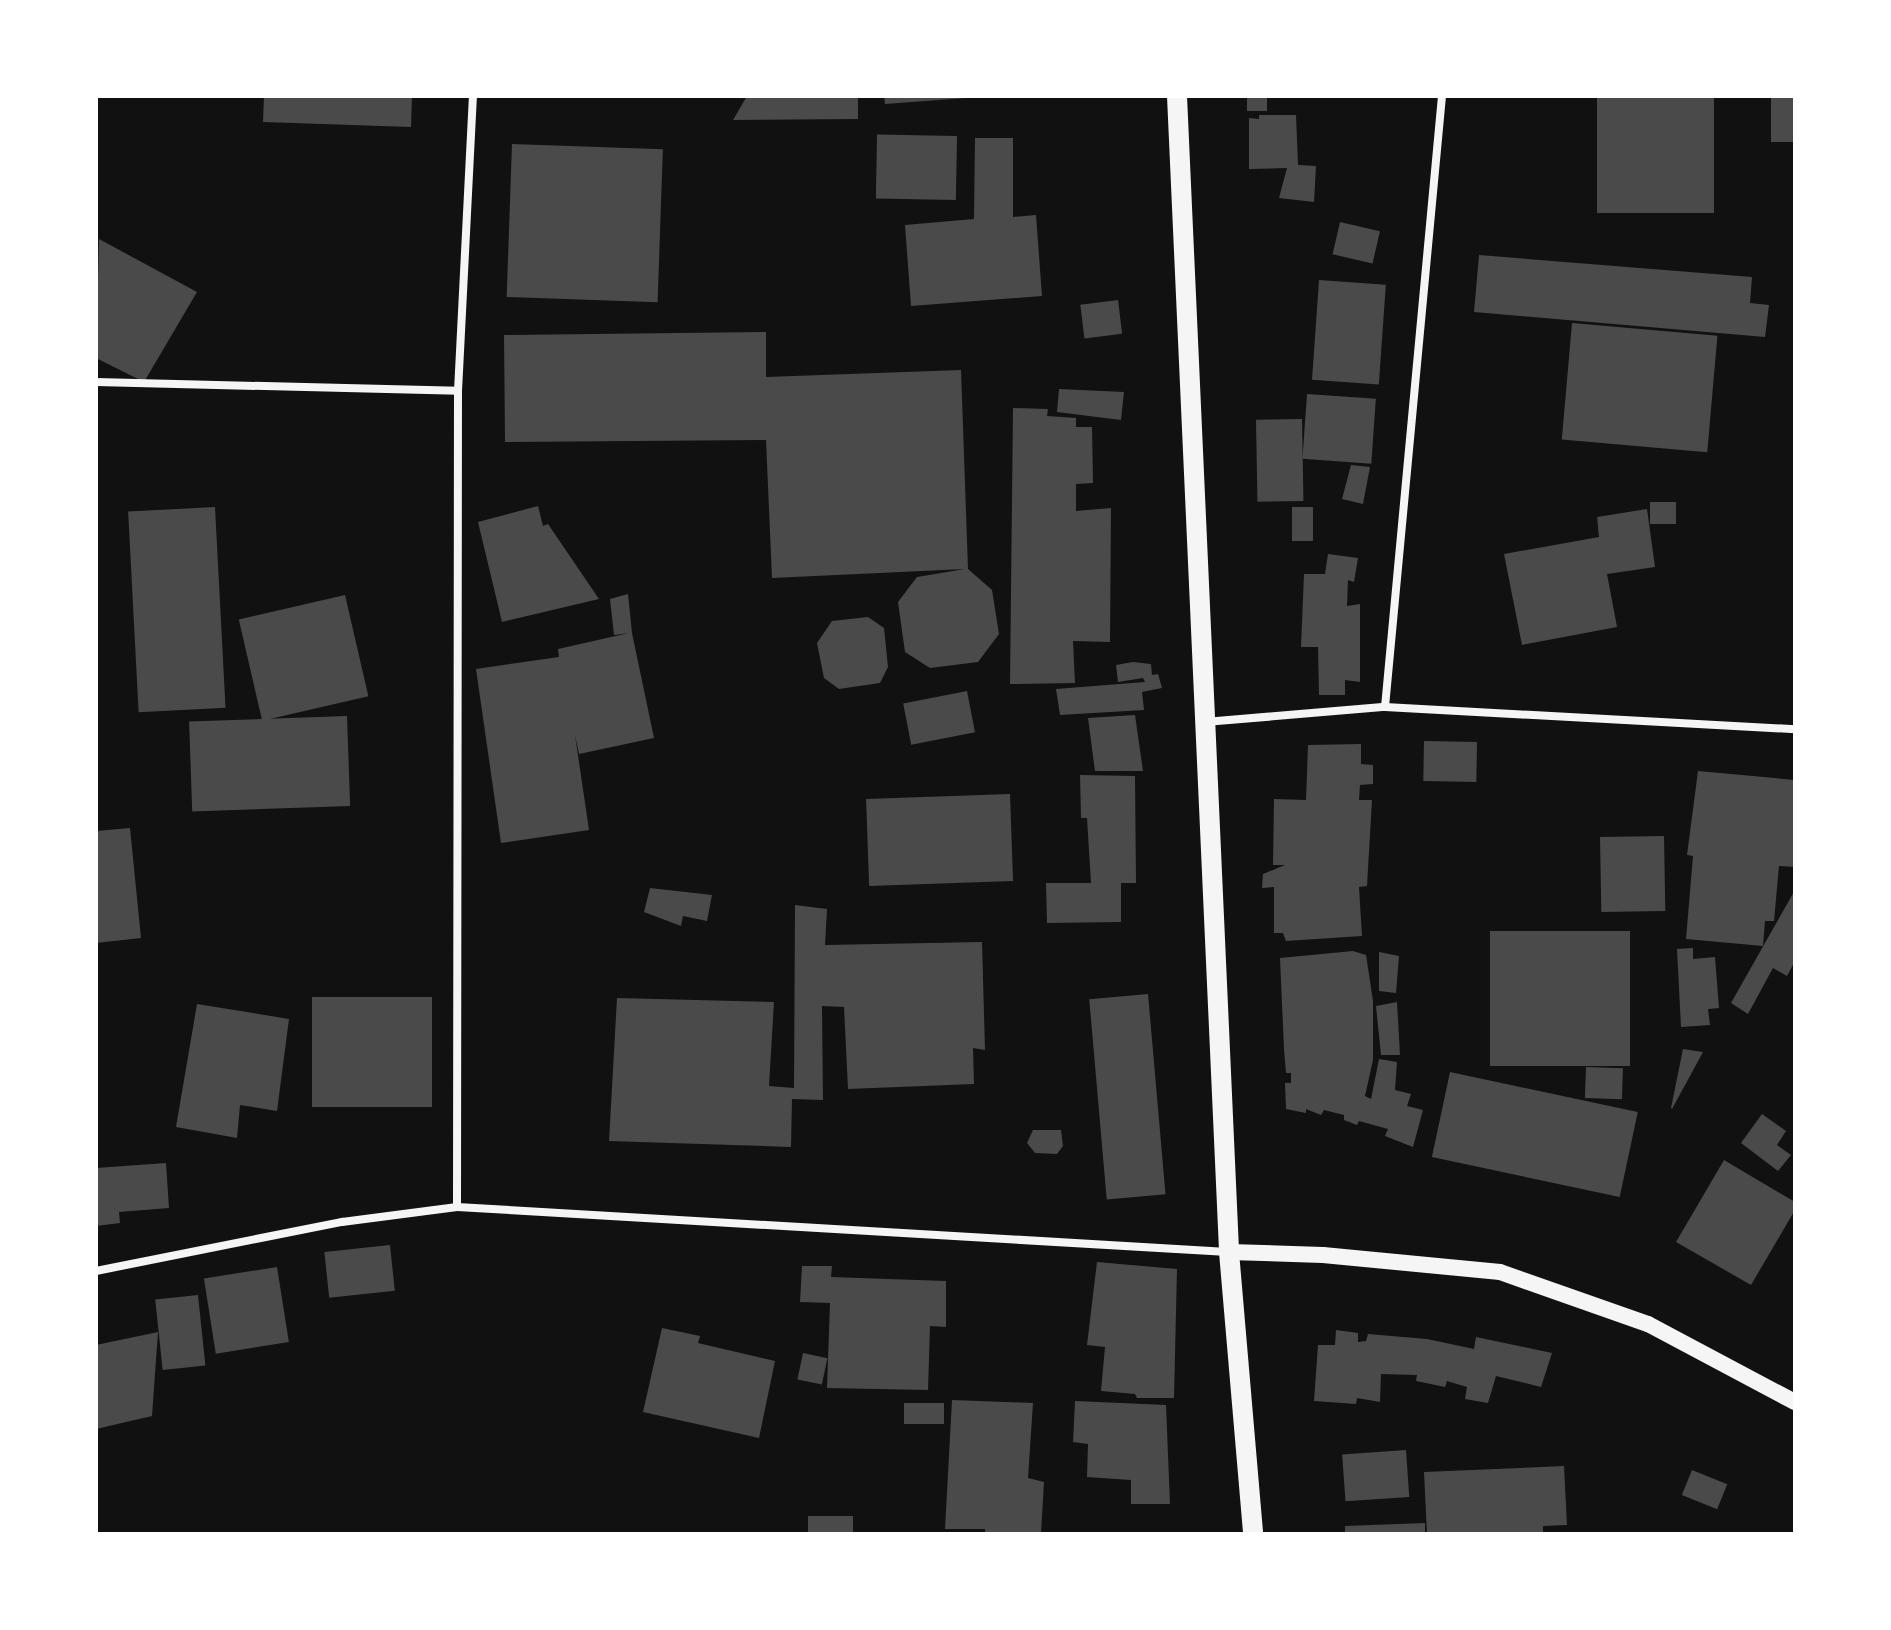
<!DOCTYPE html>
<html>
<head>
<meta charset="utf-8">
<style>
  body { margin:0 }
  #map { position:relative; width:1891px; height:1630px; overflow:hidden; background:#111; font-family:"Fira Sans",sans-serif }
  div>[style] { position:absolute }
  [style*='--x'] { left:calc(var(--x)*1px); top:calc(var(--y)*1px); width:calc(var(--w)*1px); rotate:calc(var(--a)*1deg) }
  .building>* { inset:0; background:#4a4a4a; transform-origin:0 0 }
  .minor>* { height:8px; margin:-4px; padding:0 4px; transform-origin:4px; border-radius:4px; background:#f5f5f5 }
  .secondary>* { height:16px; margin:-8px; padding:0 8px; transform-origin:8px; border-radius:8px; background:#f5f5f5 }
  .primary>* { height:20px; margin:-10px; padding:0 10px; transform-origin:10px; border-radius:10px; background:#f5f5f5 }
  span { translate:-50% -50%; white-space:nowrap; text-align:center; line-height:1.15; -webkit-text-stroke:6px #fff; paint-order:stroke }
  .frame { position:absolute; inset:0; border:98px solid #fff; pointer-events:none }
</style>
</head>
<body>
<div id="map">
  <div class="building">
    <div style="clip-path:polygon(264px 96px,412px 96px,411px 127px,263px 122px)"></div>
    <div style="clip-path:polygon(747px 96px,858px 96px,858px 119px,733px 120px)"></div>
    <div style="clip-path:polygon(884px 96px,966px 96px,966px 98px,885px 104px)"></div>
    <div style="left:1247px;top:96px;width:20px;height:15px"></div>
    <div style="left:1597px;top:96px;width:117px;height:117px"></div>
    <div style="left:1771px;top:96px;width:24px;height:46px"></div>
    <div style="clip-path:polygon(1259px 115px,1296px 115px,1298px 165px,1316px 166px,1314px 202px,1279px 198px,1287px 168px,1249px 169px,1249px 118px,1259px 119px)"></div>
    <div style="left:957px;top:136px;width:64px;height:80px;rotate:91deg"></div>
    <div style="clip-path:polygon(975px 138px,1013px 138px,1013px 217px,1036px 215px,1042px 296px,911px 306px,905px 225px,974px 219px)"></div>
    <div style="left:512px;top:144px;width:151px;height:153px;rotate:2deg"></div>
    <div style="left:1340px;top:222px;width:41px;height:33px;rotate:13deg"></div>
    <div style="clip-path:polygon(99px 239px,197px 292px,144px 382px,96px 358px)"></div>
    <div style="clip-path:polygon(1479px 255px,1752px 277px,1750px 303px,1769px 305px,1765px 337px,1474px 312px)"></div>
    <div style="left:1319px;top:280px;width:67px;height:100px;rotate:4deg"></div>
    <div style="left:1118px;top:300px;width:34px;height:38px;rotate:83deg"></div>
    <div style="left:1572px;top:323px;width:146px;height:117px;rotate:5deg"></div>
    <div style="clip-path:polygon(766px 332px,766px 377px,961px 370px,968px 569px,992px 590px,999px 634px,978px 662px,930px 668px,905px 652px,898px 602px,917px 577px,965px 569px,772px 578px,766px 440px,505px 442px,504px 335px)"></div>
    <div style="clip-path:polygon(1059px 389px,1124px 392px,1121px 420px,1057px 412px)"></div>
    <div style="left:1307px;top:394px;width:69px;height:65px;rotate:4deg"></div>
    <div style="clip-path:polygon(1013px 408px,1048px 409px,1047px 416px,1076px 418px,1076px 427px,1092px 427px,1093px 483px,1076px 484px,1076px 511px,1111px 508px,1110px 642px,1073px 641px,1075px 683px,1010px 684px)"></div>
    <div style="left:1302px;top:419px;width:82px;height:46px;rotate:89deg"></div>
    <div style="clip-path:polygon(1351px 465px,1370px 467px,1363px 504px,1342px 499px)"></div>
    <div style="left:1650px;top:502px;width:26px;height:22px"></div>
    <div style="clip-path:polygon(538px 506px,543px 526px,548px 524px,599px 599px,502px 622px,478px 522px)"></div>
    <div style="left:215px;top:507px;width:201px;height:87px;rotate:87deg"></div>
    <div style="left:1292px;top:507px;width:21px;height:34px"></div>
    <div style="clip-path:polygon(1647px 509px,1655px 567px,1607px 574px,1617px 627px,1522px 645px,1504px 554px,1599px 537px,1597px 517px)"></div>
    <div style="clip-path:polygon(1328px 554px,1358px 558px,1354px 582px,1348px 580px,1347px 606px,1360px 604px,1360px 682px,1345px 680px,1345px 695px,1319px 695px,1318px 647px,1301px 647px,1304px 574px,1325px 574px)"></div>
    <div style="clip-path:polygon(628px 594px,632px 633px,654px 738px,579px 754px,575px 735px,589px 830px,501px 843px,476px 669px,559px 657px,558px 649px,629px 633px,614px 635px,610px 599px)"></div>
    <div style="left:345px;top:595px;width:104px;height:109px;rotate:77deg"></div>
    <div style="clip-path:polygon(868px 617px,884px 628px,888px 667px,880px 683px,839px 689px,824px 678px,817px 643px,832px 621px)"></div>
    <div style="clip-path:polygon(1133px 662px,1151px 664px,1152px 675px,1158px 674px,1162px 688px,1142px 692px,1144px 710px,1060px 715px,1056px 689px,1145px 682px,1143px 678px,1118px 682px,1116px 665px)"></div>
    <div style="left:967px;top:691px;width:42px;height:65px;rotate:79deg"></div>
    <div style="clip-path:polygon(1135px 715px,1143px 771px,1095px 771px,1088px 718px)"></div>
    <div style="left:347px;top:716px;width:90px;height:158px;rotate:88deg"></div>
    <div style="left:1424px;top:741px;width:53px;height:40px;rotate:1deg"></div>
    <div style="clip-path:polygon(1361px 744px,1361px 764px,1373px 765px,1373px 784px,1360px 785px,1359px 800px,1372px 800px,1367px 886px,1359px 887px,1362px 936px,1286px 941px,1283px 933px,1274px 933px,1274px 887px,1262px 888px,1263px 874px,1285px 865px,1273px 865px,1274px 799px,1306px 800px,1308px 745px)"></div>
    <div style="clip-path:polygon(1698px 771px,1795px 780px,1795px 867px,1779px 866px,1774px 921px,1765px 921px,1763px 946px,1686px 939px,1693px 856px,1687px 855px)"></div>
    <div style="clip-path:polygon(1080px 775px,1135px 776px,1136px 883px,1121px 883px,1121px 922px,1047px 923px,1046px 883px,1091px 883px,1087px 818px,1081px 818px)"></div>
    <div style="left:1010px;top:794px;width:87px;height:144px;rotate:88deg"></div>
    <div style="clip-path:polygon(130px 828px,141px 938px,96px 943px,96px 831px)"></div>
    <div style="left:1664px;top:836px;width:75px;height:64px;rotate:89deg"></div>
    <div style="clip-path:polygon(650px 888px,712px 895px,707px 921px,683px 916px,681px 926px,644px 912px)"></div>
    <div style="clip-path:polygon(1795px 890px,1795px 961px,1787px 976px,1773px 968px,1748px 1014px,1731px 1003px)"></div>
    <div style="clip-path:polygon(795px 905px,827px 909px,825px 945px,982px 942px,985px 1050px,973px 1048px,974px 1084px,848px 1089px,844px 1007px,822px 1006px,823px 1100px,792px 1099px,791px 1147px,609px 1141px,617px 998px,774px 1002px,769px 1086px,794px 1088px)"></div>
    <div style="left:1490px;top:931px;width:140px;height:135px"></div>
    <div style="clip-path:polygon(1693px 948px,1693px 959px,1715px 957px,1719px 1008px,1708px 1009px,1710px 1025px,1681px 1027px,1677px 949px)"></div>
    <div style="clip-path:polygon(1353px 951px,1366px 955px,1373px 1001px,1373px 1060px,1365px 1096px,1371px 1099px,1379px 1059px,1397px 1062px,1395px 1090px,1411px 1094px,1407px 1106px,1423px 1110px,1413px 1147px,1385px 1136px,1388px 1129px,1359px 1121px,1357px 1125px,1344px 1120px,1344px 1115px,1324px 1110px,1321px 1115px,1306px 1109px,1306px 1113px,1286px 1109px,1285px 1083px,1291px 1083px,1291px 1073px,1286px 1073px,1284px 1049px,1280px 958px)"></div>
    <div style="clip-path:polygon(1379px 952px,1399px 956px,1396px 993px,1379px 991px)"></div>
    <div style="left:1148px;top:994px;width:201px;height:59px;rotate:85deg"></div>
    <div style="left:312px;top:997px;width:120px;height:110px"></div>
    <div style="clip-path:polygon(1397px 1002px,1400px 1055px,1381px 1055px,1376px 1006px)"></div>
    <div style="clip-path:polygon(197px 1004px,289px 1019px,277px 1111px,240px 1105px,237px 1138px,176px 1127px)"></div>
    <div style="clip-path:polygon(1683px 1049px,1703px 1052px,1672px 1109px,1671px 1108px)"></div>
    <div style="left:1586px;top:1067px;width:37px;height:31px;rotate:2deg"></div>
    <div style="left:1450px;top:1072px;width:192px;height:87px;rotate:12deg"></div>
    <div style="clip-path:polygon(1762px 1114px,1786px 1131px,1777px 1145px,1791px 1155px,1778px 1171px,1741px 1143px)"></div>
    <div style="clip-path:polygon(1033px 1130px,1061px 1130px,1063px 1146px,1057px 1154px,1035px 1153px,1027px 1143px)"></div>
    <div style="clip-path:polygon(1724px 1160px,1795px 1202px,1795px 1210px,1751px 1285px,1676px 1242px)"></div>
    <div style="clip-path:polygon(166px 1163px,169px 1208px,119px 1212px,120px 1223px,96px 1226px,96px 1168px)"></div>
    <div style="left:390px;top:1245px;width:46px;height:66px;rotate:84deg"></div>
    <div style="clip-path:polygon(1097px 1262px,1177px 1269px,1174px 1398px,1137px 1398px,1135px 1394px,1101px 1391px,1105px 1347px,1087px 1345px)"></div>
    <div style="clip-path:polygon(802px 1266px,832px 1266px,831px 1277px,946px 1281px,946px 1327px,930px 1326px,928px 1390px,827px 1388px,830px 1303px,800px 1302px)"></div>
    <div style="left:277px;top:1267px;width:76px;height:74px;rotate:81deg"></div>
    <div style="left:198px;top:1295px;width:71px;height:43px;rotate:84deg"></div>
    <div style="clip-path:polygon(662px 1328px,700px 1336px,698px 1343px,775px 1361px,759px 1438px,643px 1412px)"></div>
    <div style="clip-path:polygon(1336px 1330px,1358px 1333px,1358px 1342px,1366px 1341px,1368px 1334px,1427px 1339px,1474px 1349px,1476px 1337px,1552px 1353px,1541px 1387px,1496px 1376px,1488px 1403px,1465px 1399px,1467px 1387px,1447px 1381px,1445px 1387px,1416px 1381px,1417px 1375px,1381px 1374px,1380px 1402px,1357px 1398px,1356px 1404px,1314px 1401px,1318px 1345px,1335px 1345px)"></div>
    <div style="clip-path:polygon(158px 1332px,152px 1416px,96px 1429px,96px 1345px)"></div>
    <div style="left:803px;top:1353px;width:25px;height:27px;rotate:12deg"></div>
    <div style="clip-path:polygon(952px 1400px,1033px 1403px,1028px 1478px,1044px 1482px,1041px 1534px,985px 1534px,985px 1529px,945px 1529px)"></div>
    <div style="clip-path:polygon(1075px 1401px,1166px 1405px,1170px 1504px,1131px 1504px,1131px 1480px,1087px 1477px,1088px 1444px,1073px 1442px)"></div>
    <div style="left:904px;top:1403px;width:40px;height:21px"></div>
    <div style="left:1406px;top:1450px;width:47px;height:64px;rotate:86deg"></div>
    <div style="clip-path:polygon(1564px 1466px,1567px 1525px,1543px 1526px,1543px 1534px,1427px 1534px,1424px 1472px)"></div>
    <div style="left:1692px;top:1470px;width:38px;height:27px;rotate:22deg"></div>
    <div style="left:808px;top:1516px;width:45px;height:18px"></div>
    <div style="clip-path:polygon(1425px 1523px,1425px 1534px,1345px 1534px,1345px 1526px)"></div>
  </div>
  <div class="minor">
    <div style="--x:96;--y:382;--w:362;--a:1.4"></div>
    <div style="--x:1385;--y:707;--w:411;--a:3.1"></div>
    <div style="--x:1205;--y:722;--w:181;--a:-4.8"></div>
    <div style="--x:1385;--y:707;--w:614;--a:-84.67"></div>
    <div style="--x:457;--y:1207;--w:816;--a:-89.93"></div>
    <div style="--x:458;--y:391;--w:295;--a:-87.1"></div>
    <div style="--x:96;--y:1271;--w:251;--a:-11.3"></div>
    <div style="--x:342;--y:1222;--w:116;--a:-7.4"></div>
    <div style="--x:457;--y:1207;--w:772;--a:3.34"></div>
  </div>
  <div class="secondary">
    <div style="--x:1229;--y:1252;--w:94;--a:1.8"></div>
    <div style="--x:1323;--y:1255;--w:178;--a:5.5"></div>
    <div style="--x:1500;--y:1272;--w:157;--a:19.4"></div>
    <div style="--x:1648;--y:1324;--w:166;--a:28"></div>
  </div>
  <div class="primary">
    <div style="--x:1177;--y:96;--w:1157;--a:87.42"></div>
    <div style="--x:1229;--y:1252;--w:283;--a:85.1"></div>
  </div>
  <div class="frame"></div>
</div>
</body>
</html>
